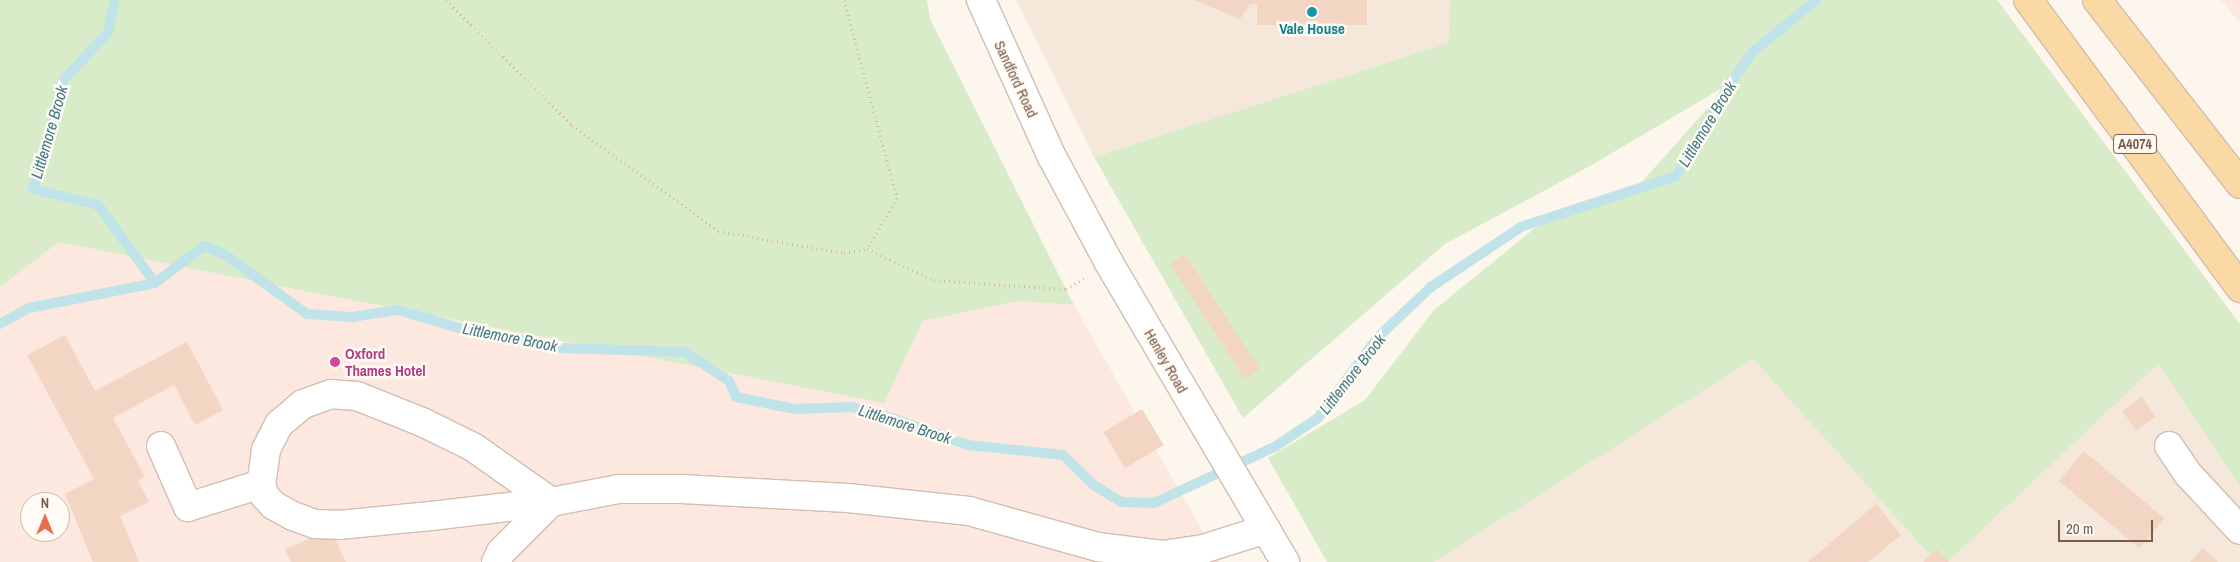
<!DOCTYPE html>
<html>
<head>
<meta charset="utf-8">
<style>
  body { margin:0 }
  #map { position:relative; width:2240px; height:562px; overflow:hidden; background:#fdf6ec; font-family:"Archivo Narrow",sans-serif }
  div>[style] { position:absolute }
  [style*='--x'] { left:calc(var(--x)*1px); top:calc(var(--y)*1px); width:calc(var(--w)*1px); rotate:calc(var(--a)*1deg) }
  .residential>* { inset:0; background:#f5e8da }
  .commercial>* { inset:0; background:#fde8e0 }
  .green>* { inset:0; background:#d8ecc9 }
  .stream>* { height:10px; margin:-5px; padding:0 5px; transform-origin:5px; border-radius:5px; background:#bfe3e8 }
  .building>* { inset:0; background:#f3d5c3; transform-origin:0 0 }
  .path>* { height:3px; margin-top:-1.5px; transform-origin:0; background:repeating-linear-gradient(90deg,#d9b8a5 0 1px,transparent 0 5px) }
  .roads { filter:drop-shadow(1px 0 #d1beb0) drop-shadow(-1px 0 #d1beb0) drop-shadow(0 1px #d1beb0) drop-shadow(0 -1px #d1beb0) }
  .minor>* { height:28px; margin:-14px; padding:0 14px; transform-origin:14px; border-radius:14px; background:#fff }
  .major>* { height:28px; margin:-14px; padding:0 14px; transform-origin:14px; border-radius:14px; background:#fbd9a5 }
  .dots>* { width:14px; height:14px; translate:-50% -50%; box-sizing:border-box; border:2px solid #fffaf3; border-radius:50% }
  span { translate:-50% -50%; white-space:nowrap; text-align:center; line-height:1.15; -webkit-text-stroke:5px #fffaf3; paint-order:stroke }
  .shield-label span { padding:1px 4px; background:#fffaf3; border:1px solid; border-radius:4px; -webkit-text-stroke-width:0 }
  .shield-label { font-size:14px; color:#7a5c4d; font-weight:700 }
  .culture-label { font-size:15px; color:#0d838f; font-weight:700 }
  .street-label { font-size:15px; color:#7a5c4d }
  .hotel-label { font-size:15px; color:#b23c85; font-weight:700 }
  .left { translate:0 -50%; text-align:left }
  .water-label { font-size:16px; color:#437c86; font-style:italic }
  .north { position:absolute; left:20px; top:492px; width:50px; height:50px; box-sizing:border-box; background:#fffaf3; border:1px solid #cabbb1; border-radius:50%; rotate:0deg; font-size:14px; font-weight:700; line-height:20px; text-align:center; color:#7a5c4d }
  .north::after { content:''; display:block; margin:auto; width:18px; height:22px; background:#e76f51; clip-path:polygon(50% 0,100% 100%,50% 72%,0 100%) }
  .scale { position:absolute; left:2058px; top:520px; width:95px; height:22px; box-sizing:border-box; border:2px solid #7a5c4d; border-top:0; padding-left:6px; font-size:15px; line-height:18px; white-space:nowrap; color:#7a5c4d; -webkit-text-stroke:4px #fffaf3; paint-order:stroke }
</style>
</head>
<body>
<div id="map">
  <div class="residential">
    <div style="clip-path:polygon(1016px 0,1450px 0,1448px 43px,1094px 157px)"></div>
    <div style="clip-path:polygon(1753px 359px,1936px 562px,1434px 562px)"></div>
    <div style="clip-path:polygon(2158px 364px,2240px 487px,2240px 562px,1948px 562px)"></div>
  </div>
  <div class="commercial">
    <div style="clip-path:polygon(2221px 0,2240px 0,2240px 23px)"></div>
    <div style="clip-path:polygon(evenodd,59px 242px,284px 287px,884px 403px,923px 321px,1018px 301px,1074px 305px,1220px 562px,0 562px,0 287px,59px 242px,30px 502px,60px 502px,60px 532px,30px 532px,30px 502px)"></div>
  </div>
  <div class="green">
    <div style="clip-path:polygon(0 0,927px 0,930px 19px,1074px 305px,1018px 301px,923px 321px,884px 403px,284px 287px,59px 242px,0 287px)"></div>
    <div style="clip-path:polygon(1450px 0,1997px 0,2240px 324px,2240px 487px,2158px 364px,1948px 562px,1936px 562px,1753px 359px,1434px 562px,1327px 562px,1268px 458px,1365px 400px,1434px 310px,1535px 228px,1641px 183px,1729px 84px,1590px 166px,1445px 244px,1243px 418px,1094px 157px,1448px 43px)"></div>
  </div>
  <div class="stream">
    <div style="--x:115;--y:0;--w:34;--a:102"></div>
    <div style="--x:108;--y:33;--w:64;--a:133.7"></div>
    <div style="--x:64;--y:79;--w:114;--a:105.7"></div>
    <div style="--x:33;--y:189;--w:67;--a:13.8"></div>
    <div style="--x:98;--y:205;--w:97;--a:53.8"></div>
    <div style="--x:155;--y:283;--w:61;--a:-37.1"></div>
    <div style="--x:204;--y:246;--w:22;--a:22"></div>
    <div style="--x:224;--y:254;--w:102;--a:35.9"></div>
    <div style="--x:307;--y:314;--w:45;--a:3.8"></div>
    <div style="--x:352;--y:317;--w:47;--a:-8.7"></div>
    <div style="--x:398;--y:310;--w:74;--a:16.5"></div>
    <div style="--x:469;--y:331;--w:94;--a:10.5"></div>
    <div style="--x:561;--y:348;--w:124;--a:1.8"></div>
    <div style="--x:685;--y:352;--w:53;--a:33.4"></div>
    <div style="--x:729;--y:381;--w:17;--a:66"></div>
    <div style="--x:736;--y:397;--w:60;--a:11.5"></div>
    <div style="--x:795;--y:409;--w:57;--a:-2"></div>
    <div style="--x:852;--y:407;--w:45;--a:15.6"></div>
    <div style="--x:895;--y:419;--w:77;--a:19.6"></div>
    <div style="--x:968;--y:445;--w:96;--a:6"></div>
    <div style="--x:1063;--y:455;--w:45;--a:44.1"></div>
    <div style="--x:1095;--y:486;--w:31;--a:31"></div>
    <div style="--x:1122;--y:502;--w:32;--a:2"></div>
    <div style="--x:1154;--y:503;--w:135;--a:-25"></div>
    <div style="--x:1276;--y:446;--w:50;--a:-33.7"></div>
    <div style="--x:1318;--y:418;--w:101;--a:-53.5"></div>
    <div style="--x:1378;--y:337;--w:73;--a:-43.3"></div>
    <div style="--x:1431;--y:287;--w:108;--a:-33.7"></div>
    <div style="--x:1521;--y:227;--w:163;--a:-18.2"></div>
    <div style="--x:1676;--y:176;--w:109;--a:-59.7"></div>
    <div style="--x:1731;--y:82;--w:37;--a:-54"></div>
    <div style="--x:1753;--y:52;--w:82;--a:-39.5"></div>
    <div style="--x:0;--y:324;--w:33;--a:-29"></div>
    <div style="--x:29;--y:308;--w:128;--a:-11.2"></div>
  </div>
  <div class="building">
    <div style="clip-path:polygon(1194px 0,1367px 0,1367px 25px,1257px 25px,1257px 4px,1250px 4px,1240px 19px)"></div>
    <div style="left:1185px;top:254px;width:137px;height:18px;rotate:57deg"></div>
    <div style="clip-path:polygon(65px 335px,95px 391px,187px 342px,223px 410px,195px 425px,174px 385px,113px 418px,145px 477px,138px 481px,149px 502px,120px 516px,139px 562px,93px 562px,65px 494px,94px 479px,27px 355px)"></div>
    <div style="left:2142px;top:397px;width:24px;height:24px;rotate:55deg"></div>
    <div style="left:1142px;top:409px;width:42px;height:45px;rotate:59deg"></div>
    <div style="left:2084px;top:451px;width:105px;height:39px;rotate:40deg"></div>
    <div style="clip-path:polygon(1876px 504px,1901px 535px,1868px 562px,1808px 562px)"></div>
    <div style="clip-path:polygon(331px 529px,346px 562px,291px 562px,285px 549px)"></div>
    <div style="clip-path:polygon(2203px 548px,2218px 562px,2190px 562px)"></div>
    <div style="clip-path:polygon(1937px 549px,1949px 562px,1923px 562px)"></div>
  </div>
  <div class="path">
    <div style="--x:446;--y:0;--w:177;--a:44.8"></div>
    <div style="--x:572;--y:125;--w:180;--a:36"></div>
    <div style="--x:718;--y:231;--w:128;--a:9.9"></div>
    <div style="--x:844;--y:253;--w:23;--a:-10"></div>
    <div style="--x:867;--y:249;--w:74;--a:24.8"></div>
    <div style="--x:934;--y:280;--w:132;--a:3.9"></div>
    <div style="--x:1066;--y:289;--w:21;--a:-31"></div>
    <div style="--x:844;--y:0;--w:205;--a:75"></div>
    <div style="--x:897;--y:198;--w:59;--a:120.5"></div>
  </div>
  <div class="roads">
    <div class="minor">
      <div style="--x:981;--y:0;--w:172;--a:65.7"></div>
      <div style="--x:1052;--y:157;--w:120;--a:61.7"></div>
      <div style="--x:1109;--y:263;--w:347;--a:59.5"></div>
      <div style="--x:161;--y:446;--w:67;--a:66.1"></div>
      <div style="--x:188;--y:507;--w:77;--a:-17.5"></div>
      <div style="--x:2169;--y:446;--w:34;--a:56"></div>
      <div style="--x:2188;--y:474;--w:76;--a:47.1"></div>
      <div style="--x:551;--y:502;--w:95;--a:-144.8"></div>
      <div style="--x:473;--y:447;--w:57;--a:-153.9"></div>
      <div style="--x:422;--y:422;--w:70;--a:-158.2"></div>
      <div style="--x:357;--y:396;--w:26;--a:-176"></div>
      <div style="--x:331;--y:394;--w:30;--a:160"></div>
      <div style="--x:303;--y:404;--w:31;--a:140"></div>
      <div style="--x:279;--y:424;--w:29;--a:117"></div>
      <div style="--x:266;--y:450;--w:34;--a:98"></div>
      <div style="--x:261;--y:484;--w:13;--a:72"></div>
      <div style="--x:265;--y:496;--w:12;--a:48"></div>
      <div style="--x:273;--y:505;--w:23;--a:29"></div>
      <div style="--x:293;--y:516;--w:23;--a:20"></div>
      <div style="--x:315;--y:524;--w:24;--a:2"></div>
      <div style="--x:339;--y:525;--w:92;--a:-5.6"></div>
      <div style="--x:431;--y:516;--w:121;--a:-6.7"></div>
      <div style="--x:551;--y:502;--w:69;--a:-10.8"></div>
      <div style="--x:619;--y:489;--w:63;--a:0"></div>
      <div style="--x:682;--y:489;--w:166;--a:3.1"></div>
      <div style="--x:848;--y:498;--w:122;--a:6.1"></div>
      <div style="--x:969;--y:511;--w:134;--a:15.6"></div>
      <div style="--x:1098;--y:547;--w:65;--a:7"></div>
      <div style="--x:1163;--y:555;--w:40;--a:-8.5"></div>
      <div style="--x:1203;--y:549;--w:66;--a:-17.6"></div>
      <div style="--x:496;--y:562;--w:11;--a:-63"></div>
      <div style="--x:501;--y:552;--w:71;--a:-45"></div>
    </div>
    <div class="major">
      <div style="--x:2028;--y:0;--w:358;--a:53.6"></div>
      <div style="--x:2097;--y:0;--w:233;--a:52.1"></div>
    </div>
  </div>
  <div class="dots">
    <div style="left:1312px;top:12px;background:#0f9aa8"></div>
    <div style="left:335px;top:362px;background:#d1479c"></div>
  </div>
  <div class="shield-label">
    <span style="left:2135px;top:144px">A4074</span>
  </div>
  <div class="culture-label">
    <span style="left:1312px;top:29px">Vale House</span>
  </div>
  <div class="street-label">
    <span style="left:1016px;top:79px;rotate:65deg">Sandford Road</span>
    <span style="left:1166px;top:361px;rotate:60deg">Henley Road</span>
  </div>
  <div class="hotel-label">
    <span class="left" style="left:345px;top:362px">Oxford<br>Thames Hotel</span>
  </div>
  <div class="water-label">
    <span style="left:1707px;top:124px;rotate:-59deg">Littlemore Brook</span>
    <span style="left:49px;top:132px;rotate:-74deg">Littlemore Brook</span>
    <span style="left:510px;top:337px;rotate:11deg">Littlemore Brook</span>
    <span style="left:1352px;top:374px;rotate:-52deg">Littlemore Brook</span>
    <span style="left:905px;top:424px;rotate:18deg">Littlemore Brook</span>
  </div>
  <div class="north">N</div>
  <div class="scale">20 m</div>
</div>
</body>
</html>
